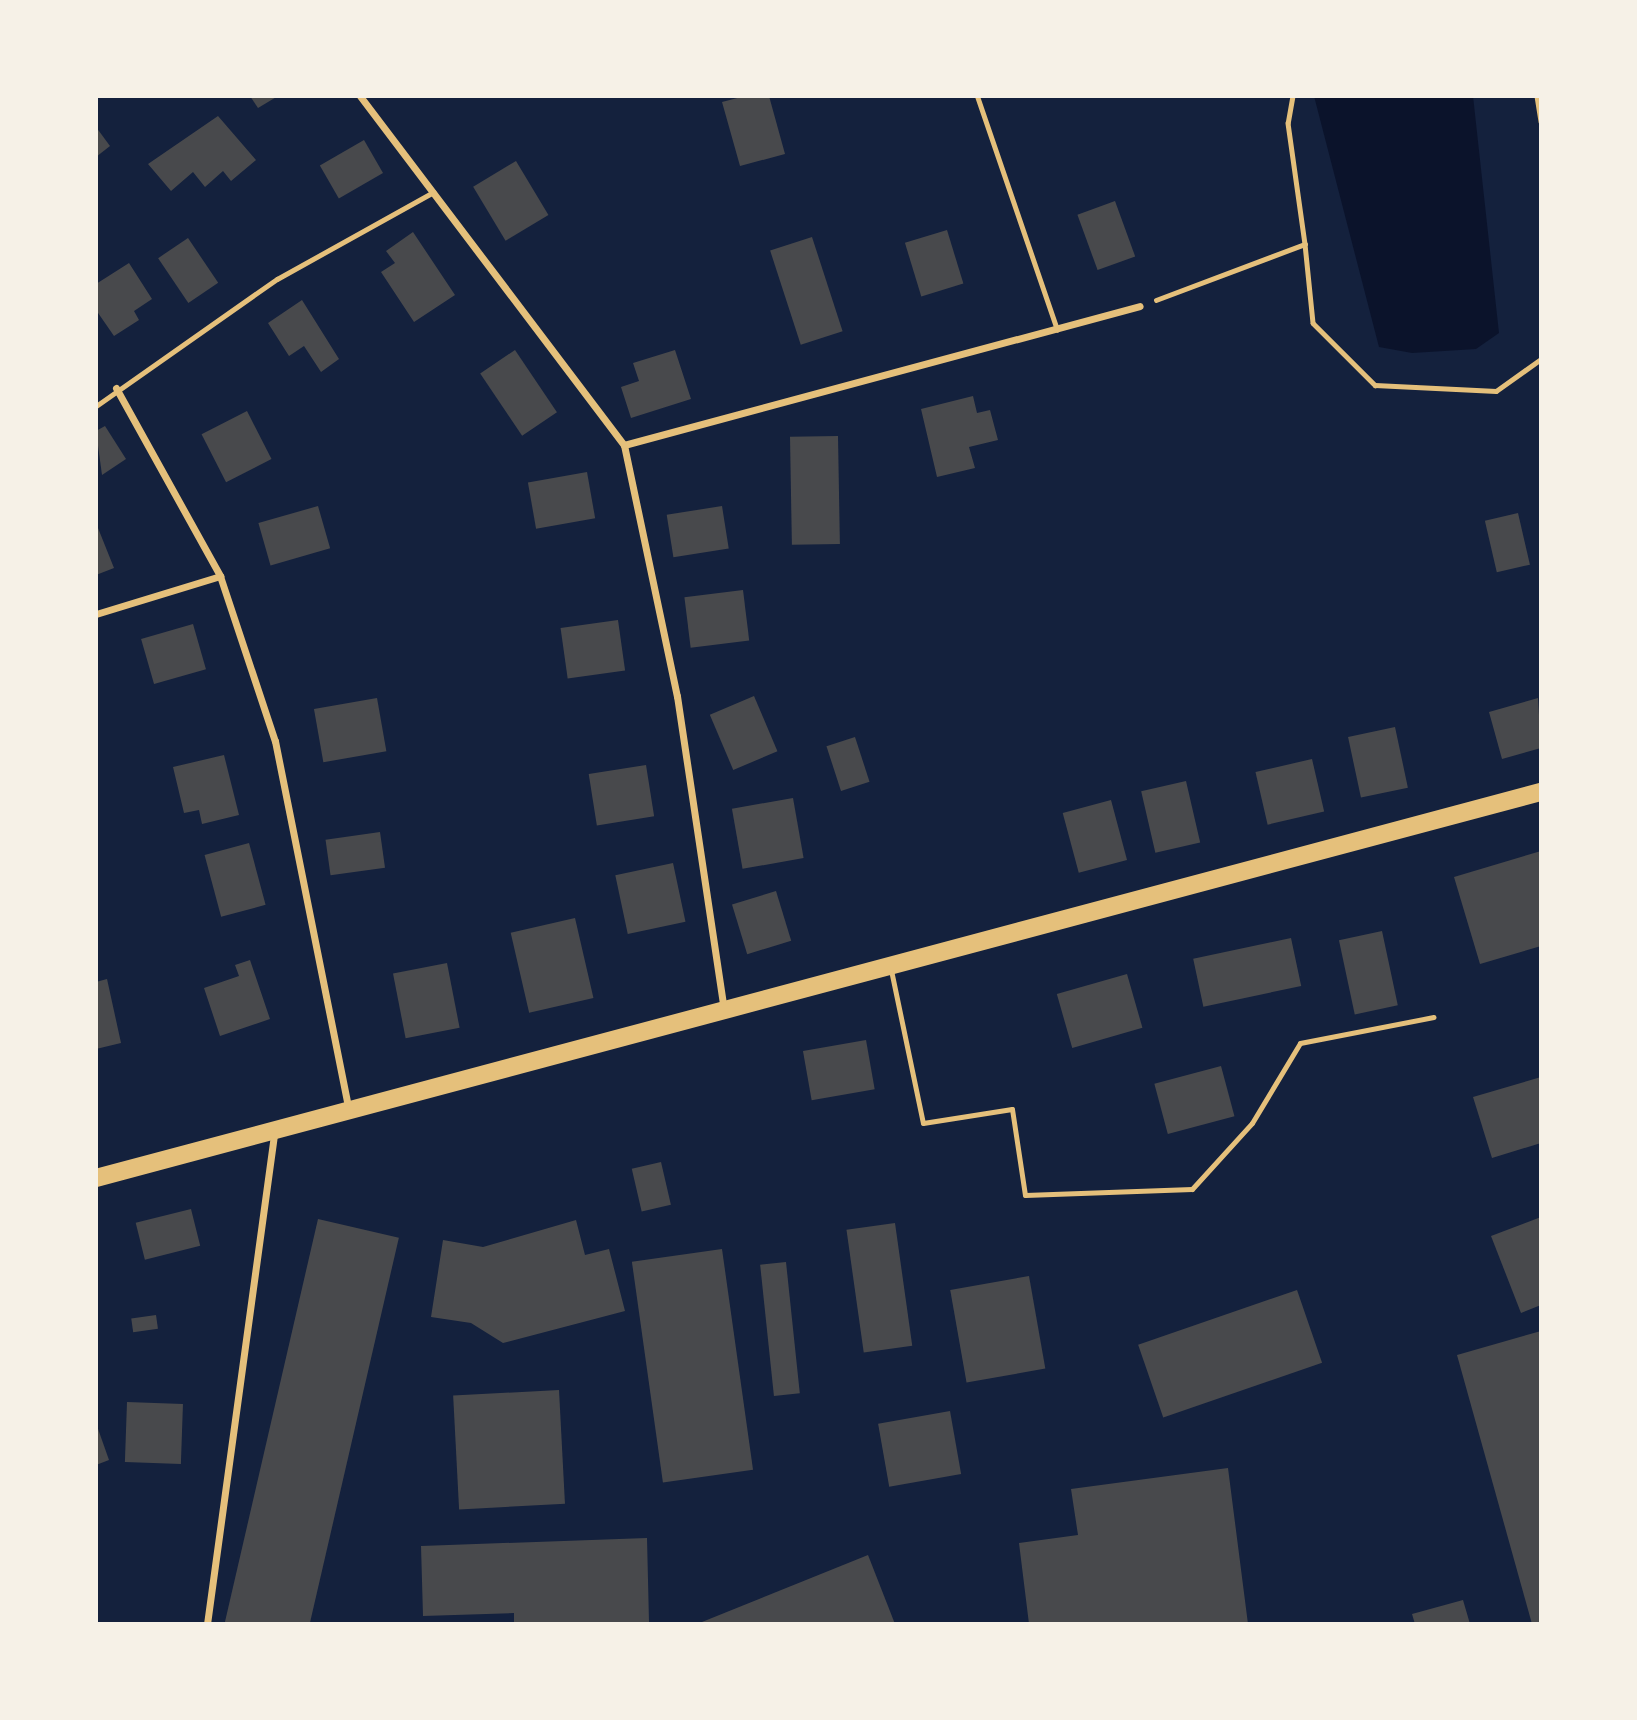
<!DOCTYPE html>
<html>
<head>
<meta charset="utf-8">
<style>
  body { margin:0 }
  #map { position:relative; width:1637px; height:1720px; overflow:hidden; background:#14213d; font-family:Manrope,sans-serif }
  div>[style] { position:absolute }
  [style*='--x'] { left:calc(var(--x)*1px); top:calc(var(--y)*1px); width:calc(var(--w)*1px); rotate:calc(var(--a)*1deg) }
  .water>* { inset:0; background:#0b132b }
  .building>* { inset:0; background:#48494c; transform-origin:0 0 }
  .path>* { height:4.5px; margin:-2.25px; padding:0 2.25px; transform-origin:2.25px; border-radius:2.25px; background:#e5c07b }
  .service>* { height:5px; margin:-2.5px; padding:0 2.5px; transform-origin:2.5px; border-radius:2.5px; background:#e5c07b }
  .minor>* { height:7px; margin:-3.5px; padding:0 3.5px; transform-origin:3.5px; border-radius:3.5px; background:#e5c07b }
  .primary>* { height:18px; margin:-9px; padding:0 9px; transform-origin:9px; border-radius:9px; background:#e5c07b }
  span { translate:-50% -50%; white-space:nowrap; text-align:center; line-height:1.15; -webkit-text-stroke:5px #f6f1e7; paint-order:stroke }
  .frame { position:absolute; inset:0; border:98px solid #f6f1e7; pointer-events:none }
</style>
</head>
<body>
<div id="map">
  <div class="water">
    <div style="clip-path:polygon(1314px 96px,1473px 96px,1499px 333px,1476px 349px,1412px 353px,1379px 347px)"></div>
  </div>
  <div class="building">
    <div style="clip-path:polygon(250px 96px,278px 96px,258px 108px)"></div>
    <div style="clip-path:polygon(745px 96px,769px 96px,785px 154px,740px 166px,722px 102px)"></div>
    <div style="clip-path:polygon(218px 116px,256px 160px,231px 181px,223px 171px,205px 187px,193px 172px,171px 191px,148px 164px)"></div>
    <div style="clip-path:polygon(96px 127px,110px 146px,96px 157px)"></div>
    <div style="left:364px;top:140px;width:38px;height:51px;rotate:60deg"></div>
    <div style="left:516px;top:161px;width:63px;height:50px;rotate:59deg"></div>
    <div style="left:1115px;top:201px;width:59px;height:40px;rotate:70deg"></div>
    <div style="left:947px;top:230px;width:56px;height:44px;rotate:73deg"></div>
    <div style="clip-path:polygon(413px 232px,455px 295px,414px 322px,381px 272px,395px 263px,386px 251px)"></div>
    <div style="left:812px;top:237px;width:99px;height:44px;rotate:72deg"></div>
    <div style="left:188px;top:238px;width:54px;height:36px;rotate:56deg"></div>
    <div style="clip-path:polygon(129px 263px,152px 299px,134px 311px,139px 320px,114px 336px,96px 310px,96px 284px)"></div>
    <div style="clip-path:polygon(302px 300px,339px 359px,321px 372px,304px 346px,289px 356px,268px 323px)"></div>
    <div style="left:515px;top:350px;width:75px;height:42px;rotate:56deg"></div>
    <div style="clip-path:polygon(675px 350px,691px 399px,631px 418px,621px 387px,639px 381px,633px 363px)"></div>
    <div style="clip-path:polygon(973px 396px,977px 413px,990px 410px,998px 440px,969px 447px,975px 468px,937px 477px,921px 409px)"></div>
    <div style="left:247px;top:411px;width:54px;height:51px;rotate:63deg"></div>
    <div style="clip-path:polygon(105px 426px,126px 459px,102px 475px,96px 431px)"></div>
    <div style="left:838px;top:436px;width:108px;height:48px;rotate:89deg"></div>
    <div style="left:587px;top:472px;width:47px;height:60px;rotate:80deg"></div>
    <div style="left:318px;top:506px;width:44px;height:62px;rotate:74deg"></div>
    <div style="left:722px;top:506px;width:43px;height:56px;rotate:81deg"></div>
    <div style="left:1518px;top:513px;width:53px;height:34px;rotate:77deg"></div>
    <div style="clip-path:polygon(96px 523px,114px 568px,96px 575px)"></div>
    <div style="left:743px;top:590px;width:51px;height:59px;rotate:83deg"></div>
    <div style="left:618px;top:620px;width:51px;height:58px;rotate:82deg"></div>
    <div style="left:193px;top:624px;width:47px;height:54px;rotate:74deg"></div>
    <div style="left:754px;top:696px;width:60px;height:48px;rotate:67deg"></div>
    <div style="left:377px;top:698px;width:54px;height:64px;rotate:80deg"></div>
    <div style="clip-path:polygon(1538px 698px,1541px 748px,1502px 759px,1489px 712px)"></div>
    <div style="left:1395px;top:727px;width:62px;height:48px;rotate:78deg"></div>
    <div style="left:855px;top:737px;width:47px;height:30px;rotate:72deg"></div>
    <div style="clip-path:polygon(224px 755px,239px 815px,202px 824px,199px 810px,184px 813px,173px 767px)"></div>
    <div style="left:1312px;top:759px;width:54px;height:58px;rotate:77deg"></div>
    <div style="left:646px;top:765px;width:52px;height:58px;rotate:81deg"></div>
    <div style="left:1186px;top:781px;width:63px;height:46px;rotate:77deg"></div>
    <div style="left:793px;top:798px;width:61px;height:62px;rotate:80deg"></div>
    <div style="left:1111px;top:800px;width:62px;height:50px;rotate:75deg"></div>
    <div style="left:380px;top:832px;width:36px;height:55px;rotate:82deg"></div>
    <div style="left:249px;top:843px;width:64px;height:46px;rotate:75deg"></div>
    <div style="clip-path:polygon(1541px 851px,1541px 946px,1480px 964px,1454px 877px)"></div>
    <div style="left:673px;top:863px;width:60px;height:59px;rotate:78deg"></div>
    <div style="left:776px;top:891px;width:52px;height:46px;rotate:73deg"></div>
    <div style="left:575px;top:918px;width:82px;height:66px;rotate:77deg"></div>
    <div style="left:1382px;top:931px;width:76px;height:44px;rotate:78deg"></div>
    <div style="left:1291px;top:938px;width:49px;height:100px;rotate:78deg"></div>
    <div style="clip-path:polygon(250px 960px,270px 1019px,220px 1036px,204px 988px,239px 976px,235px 965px)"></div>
    <div style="left:447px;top:963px;width:66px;height:55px;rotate:79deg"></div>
    <div style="left:1127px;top:974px;width:56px;height:73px;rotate:74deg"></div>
    <div style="clip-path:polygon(107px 979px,121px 1043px,96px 1049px,96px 982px)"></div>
    <div style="left:866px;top:1040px;width:50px;height:64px;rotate:80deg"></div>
    <div style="left:1221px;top:1066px;width:52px;height:69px;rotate:75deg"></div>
    <div style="clip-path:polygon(1541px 1077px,1541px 1143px,1492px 1158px,1473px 1097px)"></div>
    <div style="left:661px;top:1162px;width:44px;height:30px;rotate:77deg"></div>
    <div style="left:191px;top:1209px;width:38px;height:57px;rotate:76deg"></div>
    <div style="clip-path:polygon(1541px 1217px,1541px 1305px,1521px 1313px,1491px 1236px)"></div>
    <div style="left:318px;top:1219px;width:83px;height:415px;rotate:13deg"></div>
    <div style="clip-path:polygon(576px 1220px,585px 1255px,609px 1249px,625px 1311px,503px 1343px,471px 1323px,431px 1317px,443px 1240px,483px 1247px)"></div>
    <div style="left:895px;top:1223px;width:124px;height:49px;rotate:82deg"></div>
    <div style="left:722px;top:1249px;width:223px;height:91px;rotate:82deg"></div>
    <div style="left:786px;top:1262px;width:132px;height:26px;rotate:84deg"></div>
    <div style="left:1029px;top:1276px;width:94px;height:80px;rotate:80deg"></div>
    <div style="left:1297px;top:1290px;width:77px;height:168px;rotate:71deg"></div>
    <div style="left:156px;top:1315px;width:14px;height:25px;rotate:82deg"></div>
    <div style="clip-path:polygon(1541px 1331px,1541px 1624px,1532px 1624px,1457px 1355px)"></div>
    <div style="left:559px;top:1390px;width:114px;height:106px;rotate:87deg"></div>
    <div style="left:127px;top:1402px;width:56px;height:60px;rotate:2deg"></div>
    <div style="left:950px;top:1411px;width:64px;height:73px;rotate:80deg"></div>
    <div style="clip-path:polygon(97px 1426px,109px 1460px,96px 1465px,96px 1427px)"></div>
    <div style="clip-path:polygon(1228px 1468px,1248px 1624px,1029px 1624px,1019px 1543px,1078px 1535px,1071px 1489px)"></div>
    <div style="clip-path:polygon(647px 1538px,649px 1622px,514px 1624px,514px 1613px,423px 1616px,421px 1546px)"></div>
    <div style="clip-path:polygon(868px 1555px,895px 1624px,697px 1624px)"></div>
    <div style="clip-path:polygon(1463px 1600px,1470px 1624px,1415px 1624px,1412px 1614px)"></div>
  </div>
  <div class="path">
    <div style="--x:1293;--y:96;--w:27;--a:100"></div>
    <div style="--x:1288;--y:123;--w:122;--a:82"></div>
    <div style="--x:1537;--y:96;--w:26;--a:81"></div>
    <div style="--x:1156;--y:300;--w:159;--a:-20.6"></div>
    <div style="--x:1305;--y:244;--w:79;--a:84.2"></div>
    <div style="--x:1313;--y:323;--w:88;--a:45"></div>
    <div style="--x:1375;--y:385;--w:121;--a:2.8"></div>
    <div style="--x:1496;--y:391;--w:55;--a:-35.4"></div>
  </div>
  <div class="service">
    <div style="--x:977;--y:96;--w:247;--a:71.1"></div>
    <div style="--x:96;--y:406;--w:221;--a:-35.1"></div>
    <div style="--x:277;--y:279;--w:179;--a:-29.1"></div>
    <div style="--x:891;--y:970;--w:156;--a:78.2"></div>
    <div style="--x:923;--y:1123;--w:90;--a:-8.9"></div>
    <div style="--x:1012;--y:1109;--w:87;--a:81.4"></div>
    <div style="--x:1025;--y:1195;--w:167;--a:-2.1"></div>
    <div style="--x:1192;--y:1189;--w:89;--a:-47.7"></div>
    <div style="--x:1252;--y:1123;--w:93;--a:-59"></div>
    <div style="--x:1300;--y:1043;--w:136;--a:-11"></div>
  </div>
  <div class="minor">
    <div style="--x:360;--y:96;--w:438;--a:52.9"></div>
    <div style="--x:624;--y:445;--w:257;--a:78.1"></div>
    <div style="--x:677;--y:696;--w:318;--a:81.5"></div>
    <div style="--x:116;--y:388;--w:215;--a:61"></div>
    <div style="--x:220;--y:576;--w:174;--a:71.6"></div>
    <div style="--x:275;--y:741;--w:377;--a:78.7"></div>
    <div style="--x:624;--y:445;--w:534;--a:-15.08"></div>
    <div style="--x:96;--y:614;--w:130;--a:-17"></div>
    <div style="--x:207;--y:1624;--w:497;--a:-82.2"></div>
  </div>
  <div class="primary">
    <div style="--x:96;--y:1178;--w:1496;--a:-14.96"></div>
  </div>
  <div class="frame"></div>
</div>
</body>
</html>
